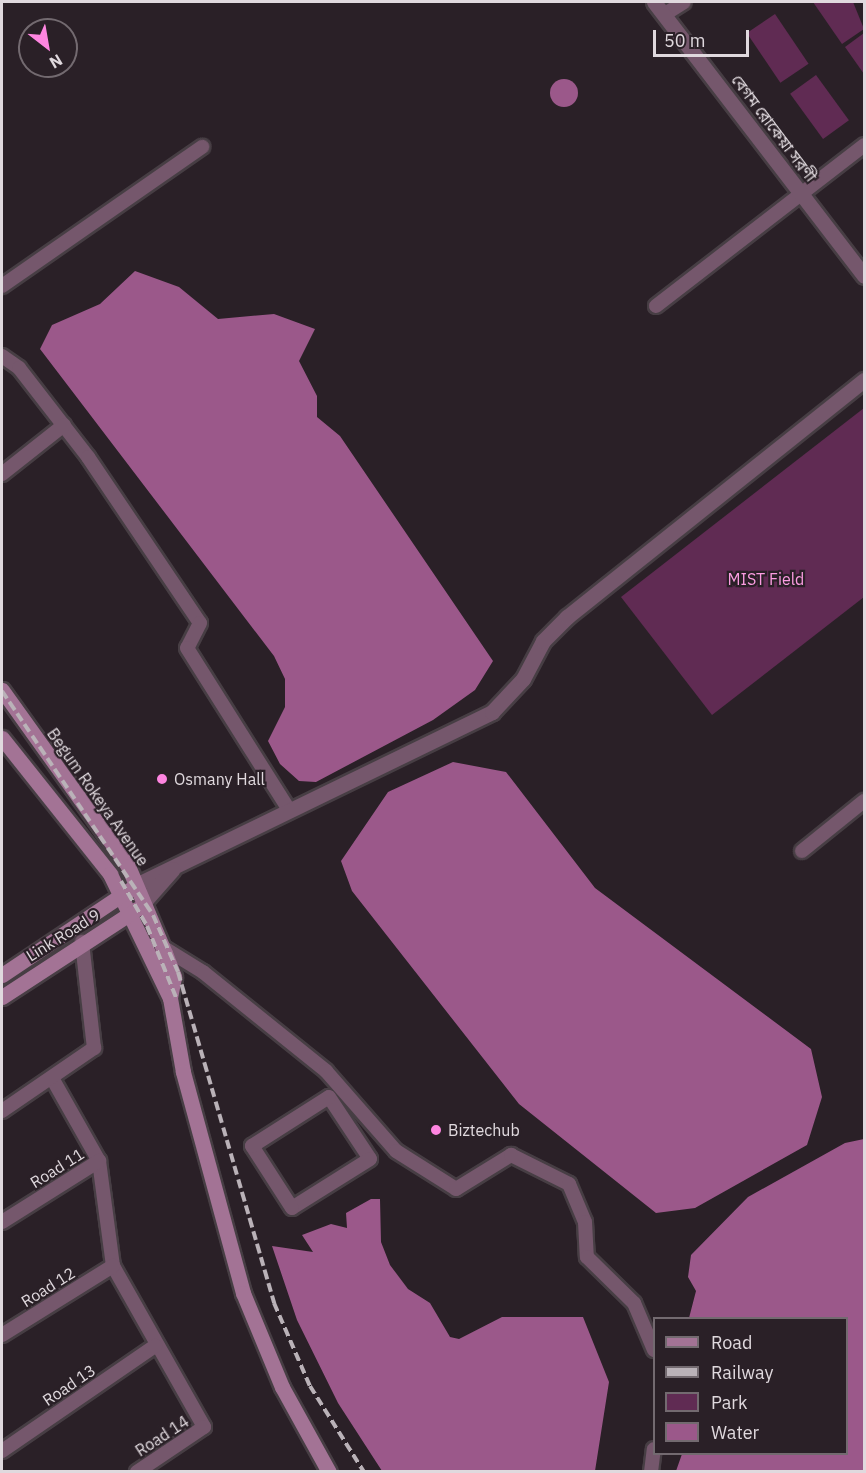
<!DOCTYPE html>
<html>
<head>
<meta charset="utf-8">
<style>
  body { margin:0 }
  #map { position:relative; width:866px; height:1473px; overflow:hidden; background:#2a2027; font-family:"IBM Plex Sans","Noto Sans Bengali",sans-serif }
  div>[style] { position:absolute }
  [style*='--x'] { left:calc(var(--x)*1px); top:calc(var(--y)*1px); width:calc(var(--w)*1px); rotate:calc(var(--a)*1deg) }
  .green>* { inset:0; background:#602b53; transform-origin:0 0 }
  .water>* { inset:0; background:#9b588a }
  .round { border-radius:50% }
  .roads { filter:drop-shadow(2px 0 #473e44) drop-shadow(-2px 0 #473e44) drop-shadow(0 2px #473e44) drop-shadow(0 -2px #473e44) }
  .minor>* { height:14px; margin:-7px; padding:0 7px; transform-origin:7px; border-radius:7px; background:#75576c }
  .tertiary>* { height:15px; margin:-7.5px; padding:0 7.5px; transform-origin:7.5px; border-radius:7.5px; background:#75576c }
  .secondary>* { height:15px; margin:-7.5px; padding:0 7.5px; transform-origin:7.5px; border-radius:7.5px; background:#a37395 }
  .rail>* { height:4px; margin-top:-2px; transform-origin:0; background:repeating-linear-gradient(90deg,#bab2b8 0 9px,transparent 0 13.5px) }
  .dots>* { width:16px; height:16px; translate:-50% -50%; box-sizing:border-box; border:3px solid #2a2027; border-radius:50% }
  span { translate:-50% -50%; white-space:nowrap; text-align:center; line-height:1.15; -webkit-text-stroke:4.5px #2a2027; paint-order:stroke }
  .street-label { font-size:16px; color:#e0d9de }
  .park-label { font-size:16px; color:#fb9ce1 }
  .poi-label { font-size:16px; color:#e0d9de }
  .left { translate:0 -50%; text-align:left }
  .frame { position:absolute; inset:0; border:3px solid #e0d9de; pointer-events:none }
  .legend { position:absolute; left:653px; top:1317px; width:195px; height:138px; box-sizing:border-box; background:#2a2027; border:2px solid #736a70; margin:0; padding:8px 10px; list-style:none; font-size:18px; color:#e0d9de }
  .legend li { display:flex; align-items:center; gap:12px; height:30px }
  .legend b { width:30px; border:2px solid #736a70 }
  .north { position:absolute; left:18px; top:18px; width:60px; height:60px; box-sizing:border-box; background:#2a2027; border:2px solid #736a70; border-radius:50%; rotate:149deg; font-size:16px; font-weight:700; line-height:24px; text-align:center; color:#e0d9de }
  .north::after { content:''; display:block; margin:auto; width:21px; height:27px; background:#fe85e0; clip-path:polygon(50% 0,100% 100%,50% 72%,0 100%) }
  .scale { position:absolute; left:653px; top:30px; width:96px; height:27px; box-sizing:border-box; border:3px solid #e0d9de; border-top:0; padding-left:8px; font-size:18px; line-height:21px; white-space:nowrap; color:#e0d9de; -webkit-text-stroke:4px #2a2027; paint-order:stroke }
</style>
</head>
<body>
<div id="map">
  <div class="green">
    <div style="clip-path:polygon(813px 2px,853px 2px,864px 29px,842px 44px)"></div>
    <div style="left:775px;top:14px;width:60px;height:34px;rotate:56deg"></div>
    <div style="clip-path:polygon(864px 33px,864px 74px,845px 47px)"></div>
    <div style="left:816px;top:75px;width:56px;height:32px;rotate:54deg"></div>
    <div style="clip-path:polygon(864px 408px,864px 597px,712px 715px,621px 597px)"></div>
  </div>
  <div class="water">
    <div class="round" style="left:550px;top:79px;width:28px;height:28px"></div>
    <div style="clip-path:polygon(135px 271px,179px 287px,218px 319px,274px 314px,315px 329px,299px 361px,317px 396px,317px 417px,340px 436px,493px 661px,475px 690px,433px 720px,316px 782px,299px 781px,280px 764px,268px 741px,285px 707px,285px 679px,274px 656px,40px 349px,52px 325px,100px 304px)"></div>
    <div style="clip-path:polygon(453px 762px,506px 772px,595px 888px,811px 1049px,822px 1097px,807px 1145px,695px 1208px,656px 1213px,519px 1104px,352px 891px,341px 861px,388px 792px)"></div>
    <div style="clip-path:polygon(864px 1139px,864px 1471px,676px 1471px,682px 1454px,846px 1454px,846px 1318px,689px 1318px,696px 1291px,688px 1277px,691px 1255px,748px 1197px,845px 1143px)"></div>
    <div style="clip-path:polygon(371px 1199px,380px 1199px,381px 1242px,390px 1265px,408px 1289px,430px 1303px,450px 1337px,459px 1339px,502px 1317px,583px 1317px,609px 1382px,595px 1471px,382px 1471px,338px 1403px,297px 1320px,272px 1246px,313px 1252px,302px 1235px,331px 1224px,347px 1228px,346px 1213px)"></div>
  </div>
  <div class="roads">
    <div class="minor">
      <div style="--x:665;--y:14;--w:22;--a:-32"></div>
      <div style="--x:2;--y:286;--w:244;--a:-34.8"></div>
      <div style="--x:656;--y:306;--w:263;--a:-37.7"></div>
      <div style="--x:2;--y:356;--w:21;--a:35"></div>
      <div style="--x:19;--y:368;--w:113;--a:52.2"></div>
      <div style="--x:88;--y:457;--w:200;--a:56"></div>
      <div style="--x:200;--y:623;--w:28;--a:117"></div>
      <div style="--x:187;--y:648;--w:188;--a:57.8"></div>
      <div style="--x:2;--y:474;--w:79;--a:-38.3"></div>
      <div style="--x:802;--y:851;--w:80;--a:-38.9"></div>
      <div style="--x:164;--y:948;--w:46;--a:31.6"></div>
      <div style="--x:203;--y:972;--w:158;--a:38.8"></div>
      <div style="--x:326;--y:1071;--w:106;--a:48.8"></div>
      <div style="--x:396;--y:1151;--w:71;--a:32.3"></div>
      <div style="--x:456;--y:1189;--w:65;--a:-31.7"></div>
      <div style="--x:511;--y:1155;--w:65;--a:26.6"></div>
      <div style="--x:569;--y:1184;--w:41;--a:67.2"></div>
      <div style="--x:585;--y:1222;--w:35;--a:87"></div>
      <div style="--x:587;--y:1257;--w:66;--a:44.4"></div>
      <div style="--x:634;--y:1303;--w:51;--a:66.9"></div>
      <div style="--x:52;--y:1078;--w:95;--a:60.5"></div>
      <div style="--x:99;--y:1161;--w:106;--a:82.4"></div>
      <div style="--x:113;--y:1266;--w:185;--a:60.5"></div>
      <div style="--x:204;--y:1427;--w:81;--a:146.1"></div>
      <div style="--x:329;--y:1097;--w:74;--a:56.5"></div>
      <div style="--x:370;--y:1159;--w:92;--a:147.9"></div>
      <div style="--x:292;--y:1208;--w:74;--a:-122.8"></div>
      <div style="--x:252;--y:1146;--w:91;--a:-32.5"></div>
      <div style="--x:2;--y:1111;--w:112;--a:-34.4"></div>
      <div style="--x:94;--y:1048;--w:107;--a:-96.5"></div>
      <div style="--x:2;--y:1222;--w:115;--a:-32.2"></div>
      <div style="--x:2;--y:1335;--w:131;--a:-31.9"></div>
      <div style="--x:2;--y:1451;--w:186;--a:-34.5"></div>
      <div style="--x:651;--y:1472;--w:23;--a:-83"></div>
    </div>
    <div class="tertiary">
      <div style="--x:654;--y:2;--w:345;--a:52.5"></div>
      <div style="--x:136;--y:885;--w:396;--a:-25.9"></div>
      <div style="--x:492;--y:712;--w:45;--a:-46.8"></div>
      <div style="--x:523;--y:679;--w:43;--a:-62.2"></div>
      <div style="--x:543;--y:641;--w:34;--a:-45"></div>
      <div style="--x:567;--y:617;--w:380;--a:-38.6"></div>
      <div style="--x:143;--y:903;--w:45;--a:-48.6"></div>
    </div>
    <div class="secondary">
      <div style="--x:2;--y:690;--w:216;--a:54.4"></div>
      <div style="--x:128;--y:866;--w:95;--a:67"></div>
      <div style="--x:165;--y:953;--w:26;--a:69"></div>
      <div style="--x:174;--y:977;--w:21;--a:101"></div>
      <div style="--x:170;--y:998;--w:75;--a:80"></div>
      <div style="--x:183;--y:1072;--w:229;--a:74.8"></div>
      <div style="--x:243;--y:1293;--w:102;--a:67.5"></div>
      <div style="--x:282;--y:1387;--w:97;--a:61.1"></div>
      <div style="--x:2;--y:738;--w:174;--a:51.5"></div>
      <div style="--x:110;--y:874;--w:138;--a:64.2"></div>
      <div style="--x:2;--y:975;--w:153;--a:-33.8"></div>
      <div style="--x:2;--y:997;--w:161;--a:-33.1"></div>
    </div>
  </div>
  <div class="rail">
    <div style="--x:2;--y:691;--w:270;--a:56"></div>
    <div style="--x:153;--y:915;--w:62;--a:66.3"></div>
    <div style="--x:178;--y:972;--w:345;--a:73.8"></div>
    <div style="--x:274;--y:1303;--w:90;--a:66.6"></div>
    <div style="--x:310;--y:1386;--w:102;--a:57.9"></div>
    <div style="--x:121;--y:881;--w:52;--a:60"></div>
    <div style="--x:147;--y:926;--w:80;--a:67.9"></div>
  </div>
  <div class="dots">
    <div style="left:162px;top:779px;background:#fe85e0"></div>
    <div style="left:436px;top:1130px;background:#fe85e0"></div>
  </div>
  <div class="street-label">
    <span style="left:774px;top:128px;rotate:53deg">বেগম রোকেয়া সরণী</span>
    <span style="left:98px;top:797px;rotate:55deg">Begum Rokeya Avenue</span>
    <span style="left:63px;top:935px;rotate:-32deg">Link Road 9</span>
    <span style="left:57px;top:1168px;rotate:-32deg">Road 11</span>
    <span style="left:48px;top:1287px;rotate:-32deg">Road 12</span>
    <span style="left:69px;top:1385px;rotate:-34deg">Road 13</span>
    <span style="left:162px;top:1436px;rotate:-33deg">Road 14</span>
  </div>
  <div class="park-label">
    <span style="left:766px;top:579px">MIST Field</span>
  </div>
  <div class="poi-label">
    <span class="left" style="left:174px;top:779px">Osmany Hall</span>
    <span class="left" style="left:448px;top:1130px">Biztechub</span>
  </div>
  <div class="frame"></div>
  <ul class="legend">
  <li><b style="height:8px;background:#a37395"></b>Road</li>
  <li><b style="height:8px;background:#bab2b8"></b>Railway</li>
  <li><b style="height:16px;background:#602b53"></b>Park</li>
  <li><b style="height:16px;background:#9b588a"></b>Water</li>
  </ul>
  <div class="north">N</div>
  <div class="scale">50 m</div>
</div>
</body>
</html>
